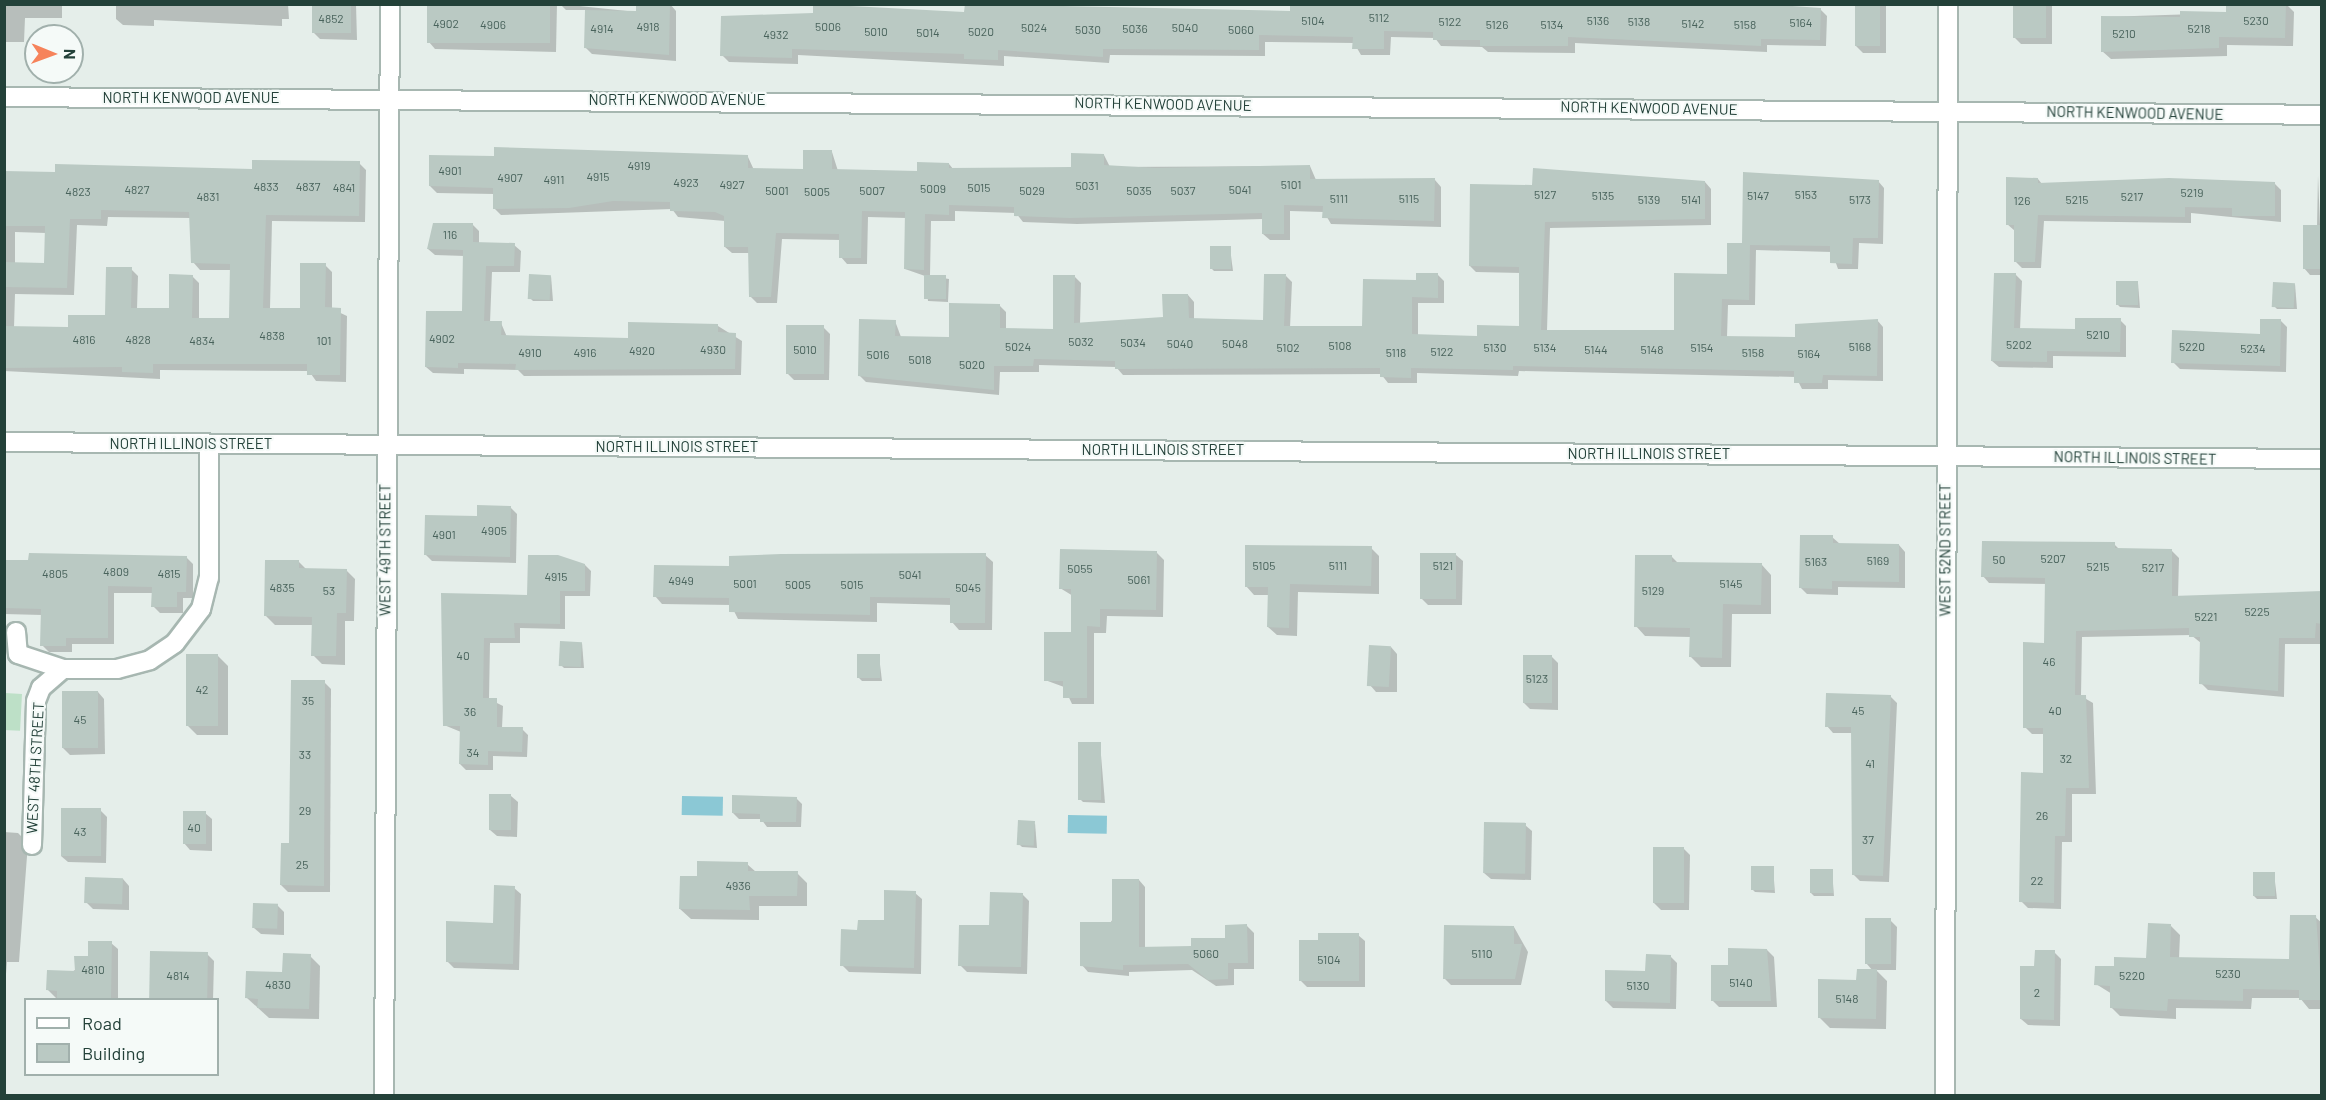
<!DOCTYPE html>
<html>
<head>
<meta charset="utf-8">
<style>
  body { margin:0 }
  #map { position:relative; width:2326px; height:1100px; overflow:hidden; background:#e5eeea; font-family:Barlow,sans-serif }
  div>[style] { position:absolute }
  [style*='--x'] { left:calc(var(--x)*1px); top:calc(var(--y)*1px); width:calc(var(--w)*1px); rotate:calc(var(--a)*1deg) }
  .green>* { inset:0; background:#bde0c7; transform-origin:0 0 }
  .water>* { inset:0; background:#8bc8d5; transform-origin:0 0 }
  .shadow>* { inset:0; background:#0003 }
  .building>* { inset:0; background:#bac9c3; transform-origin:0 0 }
  .roads { filter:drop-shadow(2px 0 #a7b7b1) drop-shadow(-2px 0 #a7b7b1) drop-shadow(0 2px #a7b7b1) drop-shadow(0 -2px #a7b7b1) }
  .minor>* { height:18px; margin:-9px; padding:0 9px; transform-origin:9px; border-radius:9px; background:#fff }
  span { translate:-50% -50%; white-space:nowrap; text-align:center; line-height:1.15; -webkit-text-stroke:4.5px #f5faf8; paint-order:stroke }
  .number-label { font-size:12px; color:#49635c }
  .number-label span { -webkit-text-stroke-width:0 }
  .street-label { font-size:15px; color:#234139 }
  .frame { position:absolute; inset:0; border:6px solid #234139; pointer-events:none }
  .legend { position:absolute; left:24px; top:998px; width:195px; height:78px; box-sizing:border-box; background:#f5faf8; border:2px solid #a1b0ac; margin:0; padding:8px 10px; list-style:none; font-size:18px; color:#234139 }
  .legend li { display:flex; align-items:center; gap:12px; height:30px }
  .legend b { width:30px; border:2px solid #a1b0ac }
  .north { position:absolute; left:24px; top:24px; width:60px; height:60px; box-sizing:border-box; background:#f5faf8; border:2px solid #a1b0ac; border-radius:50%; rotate:91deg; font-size:16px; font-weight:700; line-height:24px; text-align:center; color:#234139 }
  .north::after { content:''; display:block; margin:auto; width:21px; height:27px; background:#f6835b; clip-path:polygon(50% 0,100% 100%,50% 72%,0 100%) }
</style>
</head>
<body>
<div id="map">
  <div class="green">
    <div style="left:5px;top:693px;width:17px;height:37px;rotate:3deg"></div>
  </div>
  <div class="water">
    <div style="left:682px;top:796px;width:41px;height:19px;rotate:1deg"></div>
    <div style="left:1068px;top:815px;width:39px;height:18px;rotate:1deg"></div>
  </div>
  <div class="shadow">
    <div style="clip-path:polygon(4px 4px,62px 4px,62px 18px,25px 18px,24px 42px,4px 42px)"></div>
    <div style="clip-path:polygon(116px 4px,288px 4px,289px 19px,282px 19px,282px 26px,154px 20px,154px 26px,123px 25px,116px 19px)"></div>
    <div style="clip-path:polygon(314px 4px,356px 4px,357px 40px,320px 39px,313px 32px)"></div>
    <div style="clip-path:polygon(429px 4px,557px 4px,556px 52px,435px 49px,429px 42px)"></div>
    <div style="clip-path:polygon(560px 4px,637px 12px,637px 4px,670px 4px,676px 11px,676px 61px,592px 54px,585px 47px,586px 10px,566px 10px)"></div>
    <div style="clip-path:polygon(966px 4px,1291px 13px,1820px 9px,1827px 16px,1826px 46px,1767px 45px,1767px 52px,1575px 43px,1575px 53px,1488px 52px,1482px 47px,1441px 46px,1435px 38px,1391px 37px,1390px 55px,1361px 55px,1354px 43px,1265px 42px,1265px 56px,1110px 55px,1109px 63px,1004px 56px,1004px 66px,798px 55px,798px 64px,729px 62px,722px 55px,966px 14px)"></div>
    <div style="clip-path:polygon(1857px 4px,1886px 4px,1886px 53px,1863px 53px,1856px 46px)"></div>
    <div style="clip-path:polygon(2015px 4px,2052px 4px,2052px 44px,2021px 44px,2014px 37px)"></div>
    <div style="clip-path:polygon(2286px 4px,2294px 12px,2293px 46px,2227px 45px,2227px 56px,2111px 59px,2102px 51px,2103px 17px,2227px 13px)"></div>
    <div style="clip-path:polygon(495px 149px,748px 157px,754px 170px,804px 170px,832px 152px,838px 171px,918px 172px,949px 164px,954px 170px,1072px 169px,1104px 155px,1110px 167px,1310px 166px,1316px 180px,1435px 180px,1441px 187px,1441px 227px,1331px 224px,1324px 212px,1290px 211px,1290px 240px,1270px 240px,1263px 234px,1263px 219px,1077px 224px,1023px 222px,1016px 213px,955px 211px,955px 221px,931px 221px,930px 276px,949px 279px,948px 302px,928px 301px,925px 276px,905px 269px,906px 218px,868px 217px,867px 264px,847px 264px,841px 257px,841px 240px,782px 239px,777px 303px,757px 303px,750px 296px,750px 253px,732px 253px,725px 247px,725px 221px,678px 217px,672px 209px,501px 215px,494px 208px,494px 194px,437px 193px,430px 186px,495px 157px)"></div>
    <div style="clip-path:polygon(evenodd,359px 163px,366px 170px,365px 222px,272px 221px,270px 309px,301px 310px,325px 265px,332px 272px,332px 309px,347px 316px,346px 382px,316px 381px,309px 371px,160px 370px,160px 379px,4px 371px,4px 173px,254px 171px,359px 163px,108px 217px,191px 218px,193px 262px,200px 270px,232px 270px,231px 320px,199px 319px,199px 283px,192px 276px,170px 310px,137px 309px,138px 276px,131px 269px,107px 317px,70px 329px,14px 328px,15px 294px,74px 295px,77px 225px,107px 226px,108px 217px,359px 163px,15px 232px,46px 233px,46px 264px,15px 264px,15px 232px)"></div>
    <div style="clip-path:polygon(2318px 175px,2322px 275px,2310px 275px,2304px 268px,2317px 227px)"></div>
    <div style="clip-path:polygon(2038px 179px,2042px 184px,2275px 184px,2281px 190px,2281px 222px,2191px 213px,2191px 223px,2044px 221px,2041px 268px,2022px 268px,2015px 261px,2015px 231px,2007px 224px)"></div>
    <div style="clip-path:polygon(1878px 181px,1884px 188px,1883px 244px,1859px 243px,1858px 269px,1838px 269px,1832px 252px,1756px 250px,1755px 305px,1728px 305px,1727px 337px,1796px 338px,1877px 320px,1883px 327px,1883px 381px,1828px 380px,1828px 389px,1802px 389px,1796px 377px,1519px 371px,1518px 376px,1417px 373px,1417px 383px,1388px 383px,1381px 374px,1123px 375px,1116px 367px,1039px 365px,1039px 372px,1000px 372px,999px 395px,866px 382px,860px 376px,895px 321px,901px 337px,950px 338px,1000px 306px,1006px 312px,1006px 329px,1054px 330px,1075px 277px,1081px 283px,1080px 324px,1164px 319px,1188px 295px,1194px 302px,1194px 320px,1264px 321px,1286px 276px,1292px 282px,1290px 328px,1364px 327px,1417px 281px,1438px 275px,1444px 281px,1444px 303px,1418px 303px,1418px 336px,1478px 337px,1521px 327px,1521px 273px,1476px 272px,1470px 266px,1534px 186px,1705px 182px,1711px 189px,1711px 225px,1550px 228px,1547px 331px,1676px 332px,1729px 276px,1744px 244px)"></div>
    <div style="clip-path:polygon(472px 224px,479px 231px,479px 244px,514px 245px,521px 251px,520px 272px,492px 272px,490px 323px,501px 323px,507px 337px,629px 339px,718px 326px,742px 341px,741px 375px,524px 376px,518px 370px,464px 369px,464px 374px,433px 373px,426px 367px,464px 313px,465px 256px,435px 255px,428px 249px)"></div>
    <div style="clip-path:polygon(1230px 248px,1233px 271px,1214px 271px,1211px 268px)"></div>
    <div style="clip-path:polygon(2015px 274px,2022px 281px,2020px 330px,2077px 331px,2120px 320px,2126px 326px,2126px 357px,2053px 356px,2053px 368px,1999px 367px,1992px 361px)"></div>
    <div style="clip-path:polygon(551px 276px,553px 301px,533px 301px,530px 298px)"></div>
    <div style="clip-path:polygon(2138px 283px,2140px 308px,2120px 307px,2117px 304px)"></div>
    <div style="clip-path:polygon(2295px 284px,2297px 309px,2277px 309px,2274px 306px)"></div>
    <div style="clip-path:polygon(2280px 320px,2287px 327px,2286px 372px,2180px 369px,2173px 362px,2262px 336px)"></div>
    <div style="clip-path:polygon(823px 327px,830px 334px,829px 380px,794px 380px,787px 373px)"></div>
    <div style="clip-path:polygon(510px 507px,517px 514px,516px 563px,432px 561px,425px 554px,479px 518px)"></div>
    <div style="clip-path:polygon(1832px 537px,1840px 544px,1899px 545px,1905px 552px,1905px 588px,1838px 587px,1838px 595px,1807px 594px,1800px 587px)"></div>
    <div style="clip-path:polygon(2114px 544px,2120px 550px,2172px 551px,2179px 558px,2178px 597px,2322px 593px,2322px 644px,2285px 644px,2284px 697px,2208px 690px,2201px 683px,2201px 643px,2191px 635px,2082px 637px,2081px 696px,2093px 703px,2096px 794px,2072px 794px,2072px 842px,2062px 842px,2061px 909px,2028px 908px,2021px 901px,2044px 774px,2045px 734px,2032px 734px,2025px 727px,2046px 644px,2047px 584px,1989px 583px,1983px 576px)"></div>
    <div style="clip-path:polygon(1371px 548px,1379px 556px,1379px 594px,1298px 592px,1297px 636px,1277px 635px,1268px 627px,1269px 595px,1254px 595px,1246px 586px)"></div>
    <div style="clip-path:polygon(1157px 553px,1164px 560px,1163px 617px,1107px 616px,1106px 633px,1094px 633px,1094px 704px,1072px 704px,1064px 687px,1045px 680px,1072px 634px,1073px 596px,1060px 588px)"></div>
    <div style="clip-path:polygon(985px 555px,993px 562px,992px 630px,959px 630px,952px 622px,952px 605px,877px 603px,877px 622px,738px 619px,731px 605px,662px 604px,655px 596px,731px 568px)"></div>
    <div style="clip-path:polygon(1456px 555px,1463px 561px,1462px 605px,1428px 605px,1421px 598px)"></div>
    <div style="clip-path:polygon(529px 556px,585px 565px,591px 571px,590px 596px,565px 596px,565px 629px,520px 628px,520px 643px,490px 643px,489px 699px,503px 706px,502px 728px,522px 729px,528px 735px,527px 757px,493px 756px,493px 770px,466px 770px,460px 764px,461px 732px,444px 725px,442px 595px,529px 596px)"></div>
    <div style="clip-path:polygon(186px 557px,193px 564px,193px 598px,183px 598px,183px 613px,160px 613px,153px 606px,153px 593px,114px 593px,114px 644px,72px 644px,72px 652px,49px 652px,42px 645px,42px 615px,4px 614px,4px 561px)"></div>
    <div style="clip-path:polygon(1672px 557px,1678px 563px,1762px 565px,1771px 575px,1771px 614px,1732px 614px,1731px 667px,1701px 667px,1691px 657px,1691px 637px,1645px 636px,1636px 626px)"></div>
    <div style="clip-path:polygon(299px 562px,307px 570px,346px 570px,355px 579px,354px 621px,345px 621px,345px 665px,322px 664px,313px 655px,313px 625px,275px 625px,266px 616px)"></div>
    <div style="clip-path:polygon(582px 643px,584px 668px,564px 668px,561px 665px)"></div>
    <div style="clip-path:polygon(1391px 647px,1397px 654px,1397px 692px,1376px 692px,1370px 685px)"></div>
    <div style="clip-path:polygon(218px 656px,228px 666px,228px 735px,197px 735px,187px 725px)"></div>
    <div style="clip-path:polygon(879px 656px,882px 681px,862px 681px,859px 678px)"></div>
    <div style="clip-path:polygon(1552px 657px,1558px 663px,1558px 710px,1530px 709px,1524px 703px)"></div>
    <div style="clip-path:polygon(324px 682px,331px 689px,330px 892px,288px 892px,281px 885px)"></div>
    <div style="clip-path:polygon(98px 692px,104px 699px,105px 754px,70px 755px,63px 748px)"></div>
    <div style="clip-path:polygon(1890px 696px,1897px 703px,1889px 882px,1860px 881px,1853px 874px,1852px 733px,1833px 733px,1827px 726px)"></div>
    <div style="clip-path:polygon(1100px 743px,1105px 803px,1083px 802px,1080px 799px)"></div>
    <div style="clip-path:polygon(511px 796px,518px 802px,517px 837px,497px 836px,490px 830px)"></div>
    <div style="clip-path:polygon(796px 798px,802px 804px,801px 827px,767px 827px,761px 819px,739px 819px,733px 813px)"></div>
    <div style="clip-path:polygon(100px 810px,107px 817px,106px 863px,68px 862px,61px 856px)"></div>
    <div style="clip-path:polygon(205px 813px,212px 819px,212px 851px,190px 850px,184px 843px)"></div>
    <div style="clip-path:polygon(1035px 823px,1037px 848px,1022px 847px,1019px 844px)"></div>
    <div style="clip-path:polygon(1525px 825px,1532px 831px,1531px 880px,1491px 879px,1484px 873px)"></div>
    <div style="clip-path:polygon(4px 832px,18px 833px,28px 843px,19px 962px,7px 962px,6px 974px)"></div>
    <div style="clip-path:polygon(1684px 849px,1690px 855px,1689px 910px,1661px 910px,1654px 903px)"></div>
    <div style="clip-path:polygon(747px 864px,756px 872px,797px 873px,807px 883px,807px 906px,759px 906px,759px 920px,691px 919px,680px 909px,699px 878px)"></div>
    <div style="clip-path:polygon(1773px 868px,1775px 893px,1755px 892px,1752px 889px)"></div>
    <div style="clip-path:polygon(1832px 871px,1834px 896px,1814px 896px,1811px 893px)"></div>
    <div style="clip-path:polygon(2274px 873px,2277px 899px,2257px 899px,2254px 896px)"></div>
    <div style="clip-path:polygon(123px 879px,129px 886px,129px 910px,93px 909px,86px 902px)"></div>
    <div style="clip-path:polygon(1139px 880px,1145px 887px,1145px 948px,1192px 947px,1226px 939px,1247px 926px,1254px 933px,1254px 969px,1234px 969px,1234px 985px,1216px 986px,1192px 970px,1129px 972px,1129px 976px,1088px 972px,1082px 965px)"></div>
    <div style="clip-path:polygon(514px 888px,521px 894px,519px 970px,454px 968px,447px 961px,494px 924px)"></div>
    <div style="clip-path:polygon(915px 893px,922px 899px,921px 974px,849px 972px,842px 965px,859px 931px,885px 922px)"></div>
    <div style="clip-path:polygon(1022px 894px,1029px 901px,1027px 974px,967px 972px,960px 965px)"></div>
    <div style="clip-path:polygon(277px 905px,284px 912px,284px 935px,261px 934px,254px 928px)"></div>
    <div style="clip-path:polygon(2315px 917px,2322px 923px,2322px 1009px,2309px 1009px,2300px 998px,2252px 998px,2251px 1009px,2176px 1008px,2176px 1019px,2120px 1016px,2111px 1007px,2112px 994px,2096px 984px,2115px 968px,2148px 960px,2171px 926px,2180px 935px,2179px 959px,2291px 961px)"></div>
    <div style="clip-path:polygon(1890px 920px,1897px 927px,1896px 970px,1876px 970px,1887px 981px,1886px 1029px,1830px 1028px,1819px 1017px,1873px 971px,1866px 963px)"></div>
    <div style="clip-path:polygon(1514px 927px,1528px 952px,1521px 985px,1451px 985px,1444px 978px)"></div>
    <div style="clip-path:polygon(1358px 935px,1365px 941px,1365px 987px,1307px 987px,1300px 980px,1320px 941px)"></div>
    <div style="clip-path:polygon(111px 943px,118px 949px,118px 1000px,58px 1000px,48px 990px)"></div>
    <div style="clip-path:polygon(1767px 950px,1774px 957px,1777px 1007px,1719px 1007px,1712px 1000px,1730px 966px)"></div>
    <div style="clip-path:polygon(152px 952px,207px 954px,214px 961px,213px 1000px,150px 1000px)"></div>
    <div style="clip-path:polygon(2054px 952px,2061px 959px,2060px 1026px,2028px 1025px,2021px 1019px,2036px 967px)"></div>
    <div style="clip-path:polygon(310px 956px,320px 966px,319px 1019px,269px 1018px,247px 998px)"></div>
    <div style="clip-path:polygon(1670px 956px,1677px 963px,1676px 1009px,1613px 1008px,1606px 1001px)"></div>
  </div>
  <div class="building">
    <div style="left:312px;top:4px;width:39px;height:29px"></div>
    <div style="left:427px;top:4px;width:123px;height:39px"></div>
    <div style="clip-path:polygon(636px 4px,670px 4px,669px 55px,584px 48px,585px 10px,636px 11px)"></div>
    <div style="clip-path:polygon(813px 4px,964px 12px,965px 4px,1290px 11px,1290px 6px,1320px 4px,1762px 4px,1821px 8px,1820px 40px,1761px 39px,1761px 46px,1568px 37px,1568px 46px,1480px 46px,1480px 40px,1433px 40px,1433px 32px,1384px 31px,1384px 49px,1352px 49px,1353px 37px,1259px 35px,1259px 50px,1103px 49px,1103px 57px,998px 50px,998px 60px,964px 59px,964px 54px,792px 49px,792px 58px,720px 56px,721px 16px,813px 13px)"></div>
    <div style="left:1855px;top:4px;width:25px;height:42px"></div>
    <div style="left:2013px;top:4px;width:33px;height:34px"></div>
    <div style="clip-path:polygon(2226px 4px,2286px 4px,2285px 38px,2219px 37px,2219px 48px,2101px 52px,2101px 16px,2180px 17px,2180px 11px,2226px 12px)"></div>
    <div style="clip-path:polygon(494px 147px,748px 155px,748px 168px,803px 169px,803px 150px,832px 150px,832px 169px,917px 171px,917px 162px,949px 163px,949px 168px,1071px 167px,1071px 153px,1104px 154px,1104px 165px,1156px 168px,1310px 165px,1310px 179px,1435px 178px,1434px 221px,1322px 218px,1323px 206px,1284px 205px,1284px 234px,1262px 234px,1262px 213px,1070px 218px,1014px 216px,1014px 207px,949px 205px,949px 215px,925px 214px,924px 270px,904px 269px,905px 212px,862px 211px,861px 258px,839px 258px,839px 234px,776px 233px,771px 297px,749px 297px,748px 247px,724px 247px,724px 216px,715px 212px,670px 211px,670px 202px,613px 201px,569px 208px,493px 209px,493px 188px,429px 186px,429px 155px,494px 156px)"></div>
    <div style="clip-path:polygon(252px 160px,360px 161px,359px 216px,266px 215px,263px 308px,300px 308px,300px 263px,326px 263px,325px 307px,341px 308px,340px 375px,307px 375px,307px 364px,153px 364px,153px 373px,122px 372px,122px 367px,4px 368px,4px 326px,68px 327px,68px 315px,105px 315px,106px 267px,132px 267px,131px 308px,169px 308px,169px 274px,193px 275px,192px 318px,229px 318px,230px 264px,191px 263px,189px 212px,101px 210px,101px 219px,70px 219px,67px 288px,4px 287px,4px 262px,44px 263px,45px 226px,4px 226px,4px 171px,55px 172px,55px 164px,252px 169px)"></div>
    <div style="clip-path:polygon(1533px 168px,1705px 181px,1705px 219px,1545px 222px,1541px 330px,1674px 330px,1674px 273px,1727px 274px,1727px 243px,1742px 243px,1743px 172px,1879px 180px,1878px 238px,1853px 238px,1852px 264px,1830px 263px,1830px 246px,1750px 245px,1749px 300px,1722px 299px,1721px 336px,1795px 337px,1795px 324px,1878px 319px,1877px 376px,1823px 375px,1822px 383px,1794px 383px,1794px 371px,1513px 366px,1513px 370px,1411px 368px,1411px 378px,1380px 377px,1380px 368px,1115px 369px,1115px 361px,1034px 359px,1033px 366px,994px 366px,994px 390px,858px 376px,859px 319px,896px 320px,895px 336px,949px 337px,949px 303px,1000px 304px,1000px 328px,1053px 329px,1053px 275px,1075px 275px,1074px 323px,1163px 317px,1162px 294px,1188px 294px,1189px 318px,1263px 320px,1264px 274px,1286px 274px,1284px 326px,1362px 326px,1363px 279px,1416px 280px,1416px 273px,1438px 273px,1438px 298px,1412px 297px,1412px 334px,1477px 336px,1477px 325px,1519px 326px,1519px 267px,1469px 266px,1470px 184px,1532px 185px)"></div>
    <div style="clip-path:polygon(2006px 177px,2038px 178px,2038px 183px,2169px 178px,2275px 182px,2275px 216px,2232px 216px,2232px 208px,2185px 207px,2185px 217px,2038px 215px,2035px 262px,2014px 262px,2014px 225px,2006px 225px)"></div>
    <div style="clip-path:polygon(433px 223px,473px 223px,473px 242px,515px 243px,514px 266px,486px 266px,484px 321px,502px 321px,501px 335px,628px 338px,628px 322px,718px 324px,718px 332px,736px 333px,735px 369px,515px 370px,516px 364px,458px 363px,458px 368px,425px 367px,426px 311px,462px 311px,463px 250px,427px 249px)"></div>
    <div style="left:2303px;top:225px;width:19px;height:44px"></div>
    <div style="left:1210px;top:246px;width:21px;height:23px"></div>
    <div style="clip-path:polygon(1994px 273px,2016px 273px,2014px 328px,2075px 329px,2075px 318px,2121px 318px,2120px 352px,2047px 351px,2047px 362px,1991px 361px)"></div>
    <div style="left:529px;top:274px;width:22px;height:25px;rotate:3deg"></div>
    <div style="left:924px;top:275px;width:22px;height:24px"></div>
    <div style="left:2116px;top:281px;width:22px;height:24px"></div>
    <div style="left:2273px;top:282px;width:22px;height:25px;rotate:3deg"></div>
    <div style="clip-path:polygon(2260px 319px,2281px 319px,2280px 366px,2171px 363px,2172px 330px,2260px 334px)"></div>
    <div style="left:786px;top:325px;width:38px;height:49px"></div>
    <div style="clip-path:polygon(477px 505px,511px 506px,510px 557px,424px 555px,425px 515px,477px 516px)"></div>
    <div style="clip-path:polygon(1800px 535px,1833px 535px,1833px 543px,1899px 544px,1899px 582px,1832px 581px,1832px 589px,1799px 588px)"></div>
    <div style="clip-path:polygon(1982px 541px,2115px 542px,2115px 548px,2172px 549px,2172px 596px,2322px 591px,2322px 624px,2316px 623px,2315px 638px,2279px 638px,2278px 691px,2199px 684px,2200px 637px,2189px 637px,2189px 628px,2076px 631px,2075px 695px,2086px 695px,2089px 788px,2066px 788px,2065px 836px,2055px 836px,2054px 903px,2019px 902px,2021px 772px,2043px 773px,2043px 728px,2023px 728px,2023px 642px,2044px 643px,2045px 578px,1981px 577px)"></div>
    <div style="clip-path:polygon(1245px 545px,1372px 546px,1371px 586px,1290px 584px,1289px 628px,1267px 627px,1268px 587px,1245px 587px)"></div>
    <div style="clip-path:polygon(1060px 549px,1157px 551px,1156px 610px,1100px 609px,1100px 627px,1087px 626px,1087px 698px,1063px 698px,1063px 681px,1044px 681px,1044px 632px,1071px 632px,1071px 589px,1059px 589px)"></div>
    <div style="clip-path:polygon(29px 553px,187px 556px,186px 592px,177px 592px,177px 607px,151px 607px,152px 587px,108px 586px,108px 638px,66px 638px,66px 646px,40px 646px,41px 609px,4px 608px,4px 560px,28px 560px)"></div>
    <div style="clip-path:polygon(986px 553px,985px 623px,950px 623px,950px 598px,870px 597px,870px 615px,729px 612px,729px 598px,653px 597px,654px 565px,729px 566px,729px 556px,781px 554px)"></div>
    <div style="left:1420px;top:553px;width:36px;height:46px"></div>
    <div style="clip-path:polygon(528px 555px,558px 555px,585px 564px,585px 591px,560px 591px,560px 624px,514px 623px,515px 638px,484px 638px,483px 698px,497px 698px,497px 727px,523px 727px,522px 752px,488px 751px,488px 765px,459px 764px,460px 726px,443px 726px,441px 593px,527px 595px)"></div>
    <div style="clip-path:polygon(1635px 555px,1672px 555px,1672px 562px,1762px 563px,1761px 605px,1723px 604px,1722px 658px,1689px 657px,1690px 628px,1634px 627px)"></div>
    <div style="clip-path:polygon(265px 560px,299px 560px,299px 568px,347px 569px,346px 613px,337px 613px,336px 656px,311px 656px,312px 617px,264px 616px)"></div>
    <div style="left:560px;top:641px;width:22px;height:25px;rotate:3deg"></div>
    <div style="left:1369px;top:645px;width:22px;height:41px;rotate:3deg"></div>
    <div style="left:186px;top:654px;width:32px;height:72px"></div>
    <div style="left:857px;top:654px;width:23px;height:24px"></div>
    <div style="left:1523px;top:655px;width:29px;height:48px"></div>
    <div style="clip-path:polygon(291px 680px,325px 680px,324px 886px,280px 885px,281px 843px,289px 843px)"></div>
    <div style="left:62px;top:691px;width:36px;height:57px"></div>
    <div style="clip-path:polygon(1826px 693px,1891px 695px,1883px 876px,1852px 875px,1851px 727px,1825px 727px)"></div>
    <div style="left:1078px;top:742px;width:23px;height:58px"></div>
    <div style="left:489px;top:794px;width:22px;height:36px"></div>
    <div style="clip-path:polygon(732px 795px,797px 797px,796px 822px,760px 822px,760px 814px,732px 813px)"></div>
    <div style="left:61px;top:808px;width:40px;height:48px"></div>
    <div style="left:183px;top:811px;width:23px;height:33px"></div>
    <div style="left:1018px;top:820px;width:17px;height:25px;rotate:3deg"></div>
    <div style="left:1484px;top:822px;width:42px;height:51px;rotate:1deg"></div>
    <div style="left:1653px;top:847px;width:31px;height:56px"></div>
    <div style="clip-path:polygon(697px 861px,748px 862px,748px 871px,798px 871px,797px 896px,749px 896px,750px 910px,679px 909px,680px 876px,697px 876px)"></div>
    <div style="left:1751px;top:866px;width:23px;height:24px"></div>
    <div style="left:1810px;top:869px;width:23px;height:24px"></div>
    <div style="left:2253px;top:872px;width:22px;height:24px"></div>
    <div style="left:85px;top:877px;width:38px;height:26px;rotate:2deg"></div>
    <div style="clip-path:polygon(1112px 879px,1139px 879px,1139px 947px,1191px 946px,1191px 938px,1225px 938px,1225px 925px,1247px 924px,1248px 963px,1228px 963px,1228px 979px,1208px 980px,1188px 964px,1123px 965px,1123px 970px,1080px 966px,1080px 922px,1112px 922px)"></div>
    <div style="clip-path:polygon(494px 885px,515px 886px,513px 964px,446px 962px,446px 921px,493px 923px)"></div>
    <div style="clip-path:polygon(884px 890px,916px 891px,914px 968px,840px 966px,841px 929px,857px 930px,858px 920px,884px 920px)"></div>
    <div style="clip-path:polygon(990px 892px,1023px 893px,1021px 967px,958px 966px,959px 925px,989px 925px)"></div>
    <div style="left:253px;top:903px;width:25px;height:25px;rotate:2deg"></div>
    <div style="clip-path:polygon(2290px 915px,2316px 915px,2322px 1000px,2299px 1000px,2299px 990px,2243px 989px,2243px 1001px,2168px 999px,2167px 1011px,2110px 1008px,2110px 986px,2094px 985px,2095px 966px,2114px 966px,2114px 957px,2146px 958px,2148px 923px,2171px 924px,2170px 957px,2289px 959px)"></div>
    <div style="left:1865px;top:918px;width:26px;height:46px"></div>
    <div style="clip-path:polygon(1444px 925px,1514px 926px,1514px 944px,1522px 944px,1515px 979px,1443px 979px)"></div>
    <div style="clip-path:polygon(1318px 933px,1359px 933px,1359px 981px,1299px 981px,1299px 940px,1318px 940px)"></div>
    <div style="clip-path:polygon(88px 941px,112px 941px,111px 999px,57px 999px,57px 991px,46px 990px,47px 970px,75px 971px,74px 956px,88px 956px)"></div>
    <div style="clip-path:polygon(1728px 948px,1767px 949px,1771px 1001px,1711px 1001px,1711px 965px,1728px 965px)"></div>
    <div style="clip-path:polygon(2035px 950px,2055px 950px,2054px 1020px,2020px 1019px,2020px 966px,2034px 966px)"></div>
    <div style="left:150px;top:951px;width:58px;height:48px;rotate:1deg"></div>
    <div style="clip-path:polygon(283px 953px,311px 954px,309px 1009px,257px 1008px,258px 999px,245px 998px,246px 971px,282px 972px)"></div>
    <div style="clip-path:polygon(1646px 954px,1671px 955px,1670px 1003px,1605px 1001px,1605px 970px,1645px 971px)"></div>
    <div style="clip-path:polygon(1857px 969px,1877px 969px,1876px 1019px,1818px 1018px,1818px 979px,1856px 980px)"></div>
  </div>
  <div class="roads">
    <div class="minor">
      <div style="--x:4;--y:97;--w:2318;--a:0.44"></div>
      <div style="--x:4;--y:442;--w:2318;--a:0.42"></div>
      <div style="--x:16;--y:632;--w:22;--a:85"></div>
      <div style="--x:18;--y:654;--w:47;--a:18.4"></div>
      <div style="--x:32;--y:845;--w:144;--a:-88.4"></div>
      <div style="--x:36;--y:701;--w:14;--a:-69"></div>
      <div style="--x:41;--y:688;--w:29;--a:-41"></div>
      <div style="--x:63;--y:669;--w:54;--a:0"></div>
      <div style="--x:117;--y:669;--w:34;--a:-15"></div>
      <div style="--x:150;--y:660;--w:30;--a:-34"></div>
      <div style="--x:175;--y:643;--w:43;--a:-52.6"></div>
      <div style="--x:201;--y:609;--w:32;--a:-76"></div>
      <div style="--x:209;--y:578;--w:134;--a:-90"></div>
      <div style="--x:384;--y:1096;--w:1092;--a:-89.69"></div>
      <div style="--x:1945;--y:1096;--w:1092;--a:-89.84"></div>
    </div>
  </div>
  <div class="number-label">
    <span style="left:1379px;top:18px">5112</span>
    <span style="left:331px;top:19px">4852</span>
    <span style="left:1313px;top:21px">5104</span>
    <span style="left:1598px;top:21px">5136</span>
    <span style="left:2256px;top:21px">5230</span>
    <span style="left:1450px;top:22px">5122</span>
    <span style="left:1639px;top:22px">5138</span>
    <span style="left:1801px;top:23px">5164</span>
    <span style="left:446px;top:24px">4902</span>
    <span style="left:1693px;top:24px">5142</span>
    <span style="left:493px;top:25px">4906</span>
    <span style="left:1497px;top:25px">5126</span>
    <span style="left:1552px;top:25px">5134</span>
    <span style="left:1745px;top:25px">5158</span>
    <span style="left:648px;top:27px">4918</span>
    <span style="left:828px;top:27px">5006</span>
    <span style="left:1034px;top:28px">5024</span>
    <span style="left:1185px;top:28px">5040</span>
    <span style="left:602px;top:29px">4914</span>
    <span style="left:1135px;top:29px">5036</span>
    <span style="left:2199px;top:29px">5218</span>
    <span style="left:1088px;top:30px">5030</span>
    <span style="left:1241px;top:30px">5060</span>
    <span style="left:876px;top:32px">5010</span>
    <span style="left:981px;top:32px">5020</span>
    <span style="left:928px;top:33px">5014</span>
    <span style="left:2124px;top:34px">5210</span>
    <span style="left:776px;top:35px">4932</span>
    <span style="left:639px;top:166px">4919</span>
    <span style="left:450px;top:171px">4901</span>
    <span style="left:598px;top:177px">4915</span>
    <span style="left:510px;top:178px">4907</span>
    <span style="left:554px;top:180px">4911</span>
    <span style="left:686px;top:183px">4923</span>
    <span style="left:732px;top:185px">4927</span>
    <span style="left:1291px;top:185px">5101</span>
    <span style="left:1087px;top:186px">5031</span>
    <span style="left:266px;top:187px">4833</span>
    <span style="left:308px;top:187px">4837</span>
    <span style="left:344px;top:188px">4841</span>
    <span style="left:979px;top:188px">5015</span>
    <span style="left:933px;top:189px">5009</span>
    <span style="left:137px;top:190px">4827</span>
    <span style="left:1240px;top:190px">5041</span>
    <span style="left:777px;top:191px">5001</span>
    <span style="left:872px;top:191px">5007</span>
    <span style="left:1032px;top:191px">5029</span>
    <span style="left:1139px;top:191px">5035</span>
    <span style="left:1183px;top:191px">5037</span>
    <span style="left:78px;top:192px">4823</span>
    <span style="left:817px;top:192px">5005</span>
    <span style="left:2192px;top:193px">5219</span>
    <span style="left:1545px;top:195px">5127</span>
    <span style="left:1806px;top:195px">5153</span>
    <span style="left:1603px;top:196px">5135</span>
    <span style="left:1758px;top:196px">5147</span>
    <span style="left:208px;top:197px">4831</span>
    <span style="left:2132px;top:197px">5217</span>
    <span style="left:1339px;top:199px">5111</span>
    <span style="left:1409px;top:199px">5115</span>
    <span style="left:1649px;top:200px">5139</span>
    <span style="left:1691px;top:200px">5141</span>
    <span style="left:1860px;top:200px">5173</span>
    <span style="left:2077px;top:200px">5215</span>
    <span style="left:2022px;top:201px">126</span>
    <span style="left:450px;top:235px">116</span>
    <span style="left:2098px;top:335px">5210</span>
    <span style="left:272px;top:336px">4838</span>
    <span style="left:442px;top:339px">4902</span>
    <span style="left:84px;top:340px">4816</span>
    <span style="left:138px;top:340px">4828</span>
    <span style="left:202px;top:341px">4834</span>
    <span style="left:324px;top:341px">101</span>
    <span style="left:1081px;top:342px">5032</span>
    <span style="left:1133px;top:343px">5034</span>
    <span style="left:1180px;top:344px">5040</span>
    <span style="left:1235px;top:344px">5048</span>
    <span style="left:2019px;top:345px">5202</span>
    <span style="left:1340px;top:346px">5108</span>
    <span style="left:1018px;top:347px">5024</span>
    <span style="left:1860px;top:347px">5168</span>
    <span style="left:2192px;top:347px">5220</span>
    <span style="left:1288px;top:348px">5102</span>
    <span style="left:1495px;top:348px">5130</span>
    <span style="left:1545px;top:348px">5134</span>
    <span style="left:1702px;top:348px">5154</span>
    <span style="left:2253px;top:349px">5234</span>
    <span style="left:713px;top:350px">4930</span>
    <span style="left:805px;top:350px">5010</span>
    <span style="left:1596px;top:350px">5144</span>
    <span style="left:1652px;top:350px">5148</span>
    <span style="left:642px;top:351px">4920</span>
    <span style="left:1442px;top:352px">5122</span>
    <span style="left:530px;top:353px">4910</span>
    <span style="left:585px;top:353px">4916</span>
    <span style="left:1396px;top:353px">5118</span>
    <span style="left:1753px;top:353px">5158</span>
    <span style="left:1809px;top:354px">5164</span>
    <span style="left:878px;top:355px">5016</span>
    <span style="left:920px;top:360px">5018</span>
    <span style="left:972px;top:365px">5020</span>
    <span style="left:494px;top:531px">4905</span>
    <span style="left:444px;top:535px">4901</span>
    <span style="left:2053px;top:559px">5207</span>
    <span style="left:1999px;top:560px">50</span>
    <span style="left:1878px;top:561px">5169</span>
    <span style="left:1816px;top:562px">5163</span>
    <span style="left:1264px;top:566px">5105</span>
    <span style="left:1338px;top:566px">5111</span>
    <span style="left:1443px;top:566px">5121</span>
    <span style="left:2098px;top:567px">5215</span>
    <span style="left:2153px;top:568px">5217</span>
    <span style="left:1080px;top:569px">5055</span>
    <span style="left:116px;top:572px">4809</span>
    <span style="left:55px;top:574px">4805</span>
    <span style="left:169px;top:574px">4815</span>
    <span style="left:910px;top:575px">5041</span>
    <span style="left:556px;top:577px">4915</span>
    <span style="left:1139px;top:580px">5061</span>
    <span style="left:681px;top:581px">4949</span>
    <span style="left:745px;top:584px">5001</span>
    <span style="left:1731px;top:584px">5145</span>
    <span style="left:798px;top:585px">5005</span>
    <span style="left:852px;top:585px">5015</span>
    <span style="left:282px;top:588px">4835</span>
    <span style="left:968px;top:588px">5045</span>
    <span style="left:329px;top:591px">53</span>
    <span style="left:1653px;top:591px">5129</span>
    <span style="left:2257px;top:612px">5225</span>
    <span style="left:2206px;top:617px">5221</span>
    <span style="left:463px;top:656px">40</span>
    <span style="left:2049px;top:662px">46</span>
    <span style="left:1537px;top:679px">5123</span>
    <span style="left:202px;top:690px">42</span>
    <span style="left:308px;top:701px">35</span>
    <span style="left:1858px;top:711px">45</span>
    <span style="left:2055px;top:711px">40</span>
    <span style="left:470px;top:712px">36</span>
    <span style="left:80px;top:720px">45</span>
    <span style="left:473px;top:753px">34</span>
    <span style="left:305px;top:755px">33</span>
    <span style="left:2066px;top:759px">32</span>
    <span style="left:1870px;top:764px">41</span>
    <span style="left:305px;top:811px">29</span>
    <span style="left:2042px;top:816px">26</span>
    <span style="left:194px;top:828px">40</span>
    <span style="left:80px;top:832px">43</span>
    <span style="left:1868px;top:840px">37</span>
    <span style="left:302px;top:865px">25</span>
    <span style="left:2037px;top:881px">22</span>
    <span style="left:738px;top:886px">4936</span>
    <span style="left:1206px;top:954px">5060</span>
    <span style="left:1482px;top:954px">5110</span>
    <span style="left:1329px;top:960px">5104</span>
    <span style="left:93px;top:970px">4810</span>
    <span style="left:2228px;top:974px">5230</span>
    <span style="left:178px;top:976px">4814</span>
    <span style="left:2132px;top:976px">5220</span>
    <span style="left:1741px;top:983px">5140</span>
    <span style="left:278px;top:985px">4830</span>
    <span style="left:1638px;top:986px">5130</span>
    <span style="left:2037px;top:993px">2</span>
    <span style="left:1847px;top:999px">5148</span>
  </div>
  <div class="street-label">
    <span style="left:191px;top:98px">NORTH KENWOOD AVENUE</span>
    <span style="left:677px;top:100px">NORTH KENWOOD AVENUE</span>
    <span style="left:1163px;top:104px;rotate:1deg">NORTH KENWOOD AVENUE</span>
    <span style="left:1649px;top:108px;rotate:1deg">NORTH KENWOOD AVENUE</span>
    <span style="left:2135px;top:113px;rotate:1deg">NORTH KENWOOD AVENUE</span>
    <span style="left:191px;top:444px">NORTH ILLINOIS STREET</span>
    <span style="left:677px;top:447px">NORTH ILLINOIS STREET</span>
    <span style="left:1163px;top:450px">NORTH ILLINOIS STREET</span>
    <span style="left:1649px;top:454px">NORTH ILLINOIS STREET</span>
    <span style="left:2135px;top:458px;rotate:1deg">NORTH ILLINOIS STREET</span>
    <span style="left:385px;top:550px;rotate:-90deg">WEST 49TH STREET</span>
    <span style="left:1945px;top:550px;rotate:-90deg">WEST 52ND STREET</span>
    <span style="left:35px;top:768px;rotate:-87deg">WEST 48TH STREET</span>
  </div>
  <div class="frame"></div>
  <ul class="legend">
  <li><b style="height:8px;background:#fff"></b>Road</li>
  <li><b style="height:16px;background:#bac9c3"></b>Building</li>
  </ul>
  <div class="north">N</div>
</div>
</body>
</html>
